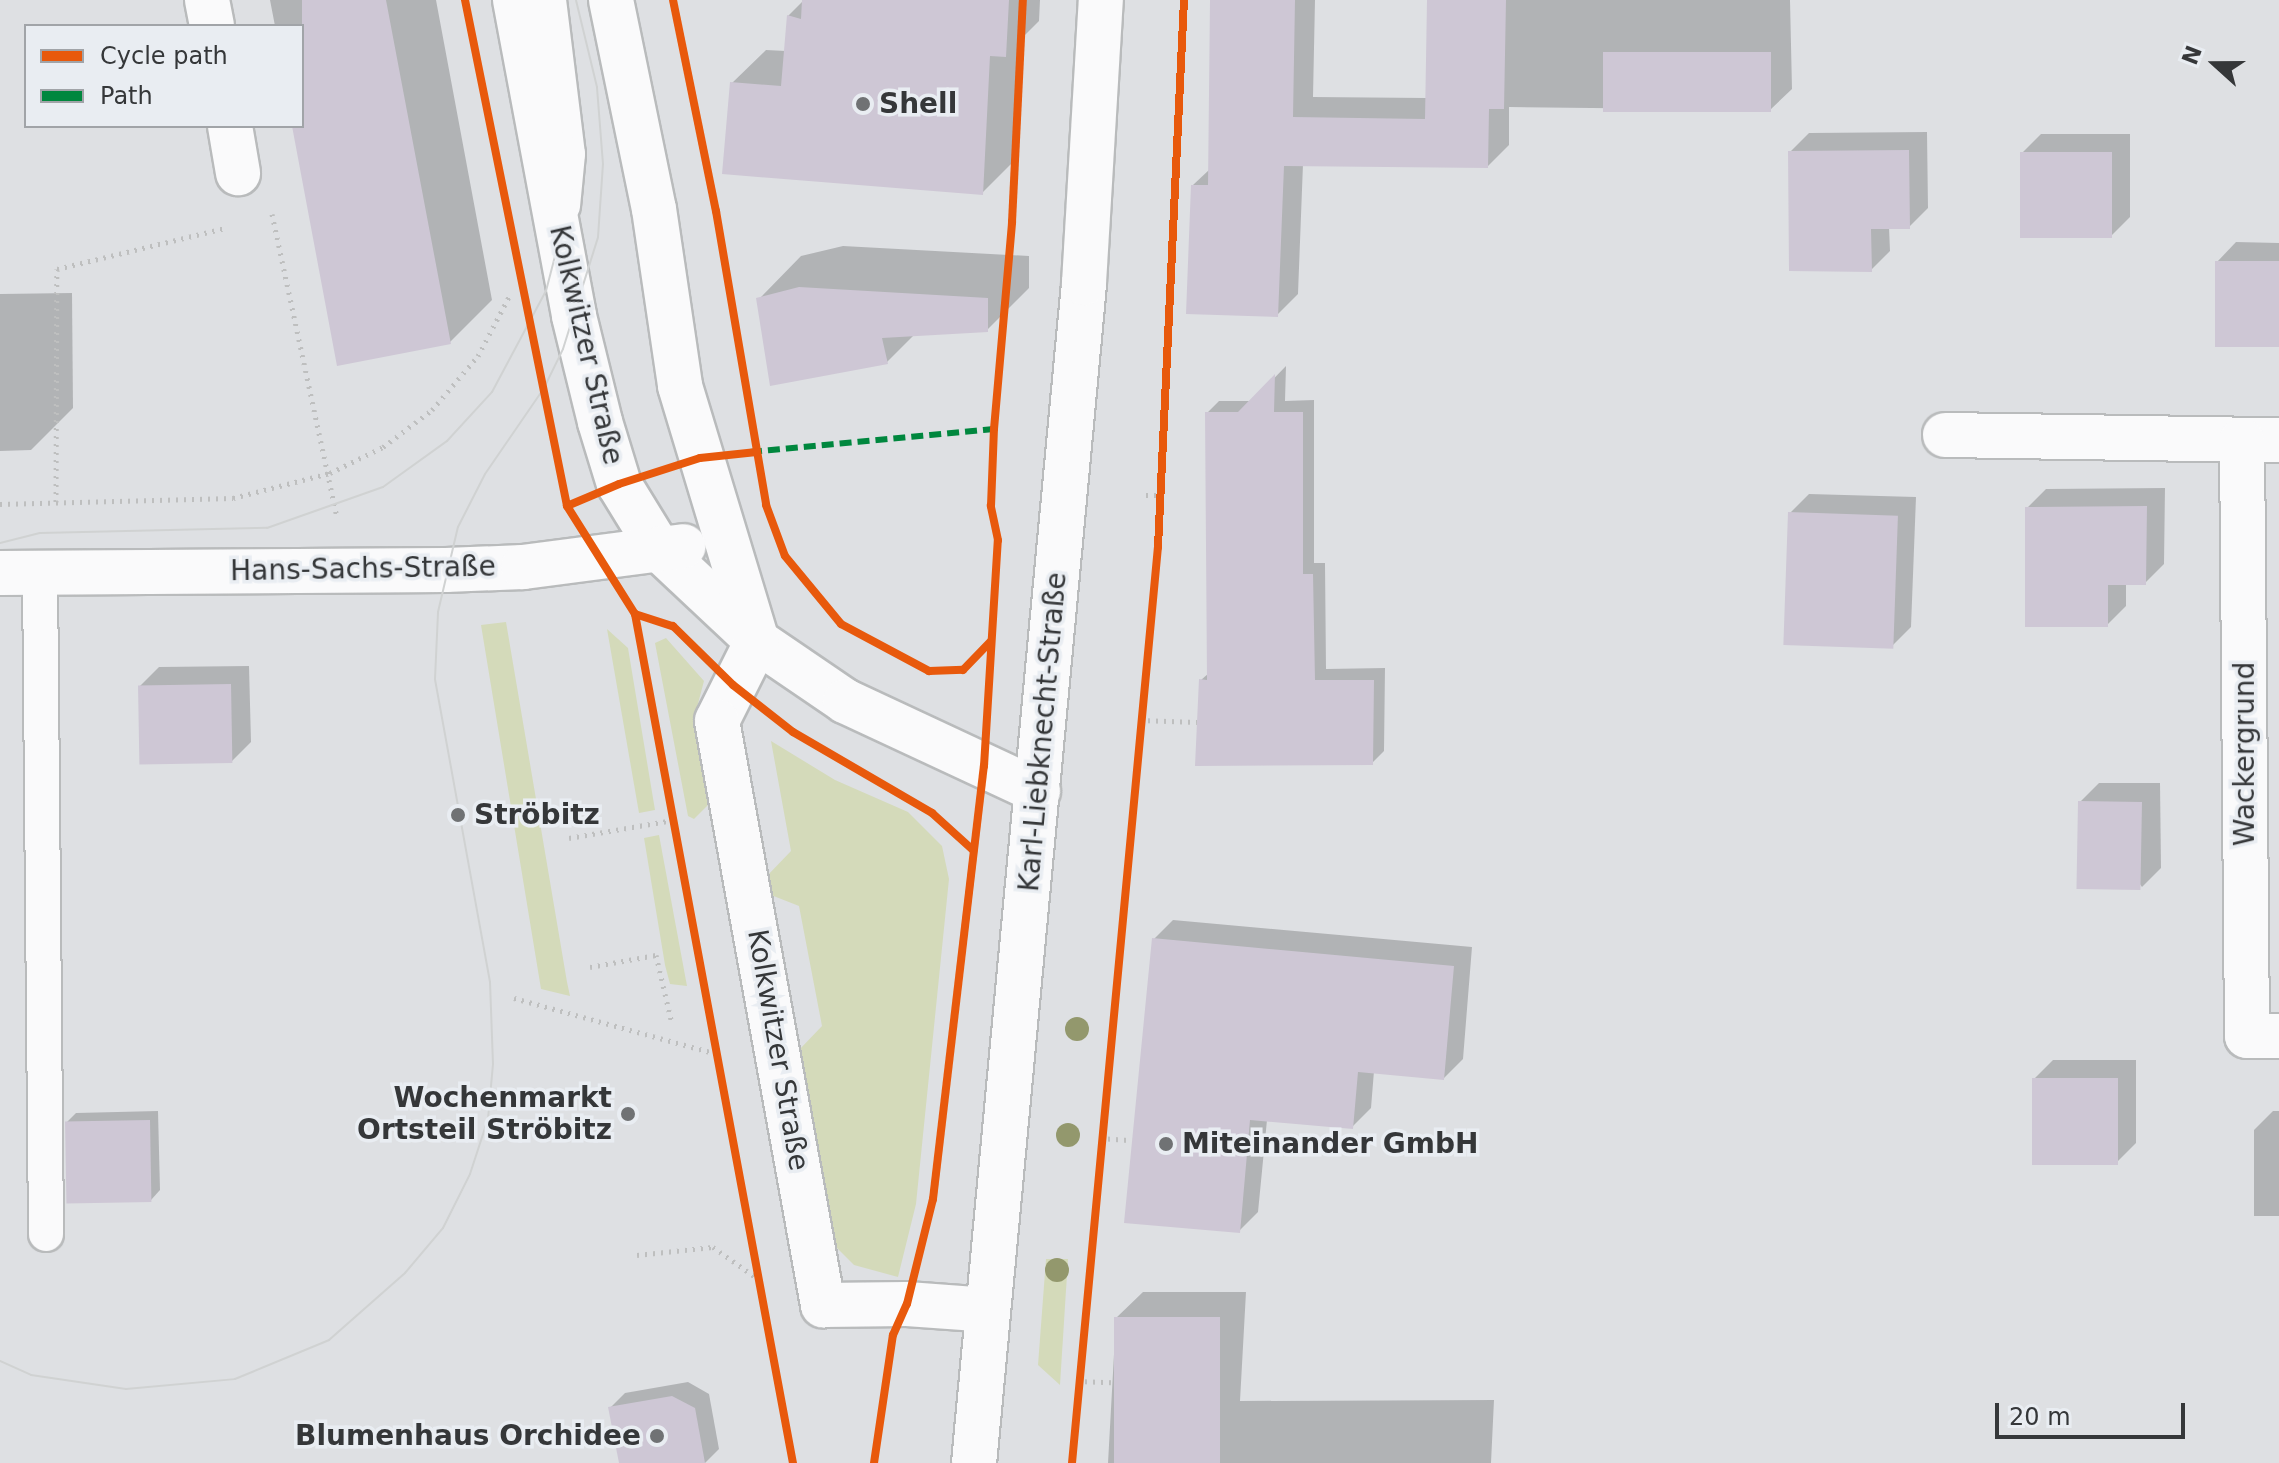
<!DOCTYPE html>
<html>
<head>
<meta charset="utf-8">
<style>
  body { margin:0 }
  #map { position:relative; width:2279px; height:1463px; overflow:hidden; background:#dee0e3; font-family:"DejaVu Sans",sans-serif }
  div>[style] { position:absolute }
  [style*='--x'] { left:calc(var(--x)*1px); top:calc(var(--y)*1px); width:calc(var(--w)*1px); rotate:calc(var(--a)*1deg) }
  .green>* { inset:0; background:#d4daba }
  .shadow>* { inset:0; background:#0003 }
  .building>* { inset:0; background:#cec7d5; transform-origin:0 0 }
  .path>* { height:5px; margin-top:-2.5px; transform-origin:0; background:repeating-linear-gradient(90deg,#bebfbf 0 2px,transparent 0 8px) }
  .roads { filter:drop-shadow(2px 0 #b9bbbc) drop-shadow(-2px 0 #b9bbbc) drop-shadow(0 2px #b9bbbc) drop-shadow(0 -2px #b9bbbc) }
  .service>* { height:34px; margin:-17px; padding:0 17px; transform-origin:17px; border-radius:17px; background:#fafafb }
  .minor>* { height:44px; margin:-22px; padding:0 22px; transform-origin:22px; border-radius:22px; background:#fafafb }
  .secondary>* { height:44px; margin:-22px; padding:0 22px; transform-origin:22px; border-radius:22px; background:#fafafb }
  .tram>* { height:2px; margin:-1px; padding:0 1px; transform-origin:1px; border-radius:1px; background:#d0d2d2 }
  .quiet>* { height:6px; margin-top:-3px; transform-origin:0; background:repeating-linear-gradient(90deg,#00873e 0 12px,transparent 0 18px) }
  .cycleway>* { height:8px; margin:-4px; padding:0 4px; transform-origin:4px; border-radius:4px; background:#e8590c }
  .trees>* { width:24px; height:24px; margin:-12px; border-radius:50%; background:#93986d }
  .dots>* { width:22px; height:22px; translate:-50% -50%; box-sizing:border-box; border:4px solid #e9edf2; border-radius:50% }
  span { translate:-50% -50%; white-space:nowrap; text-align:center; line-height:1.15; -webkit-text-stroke:7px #e9edf2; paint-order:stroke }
  .poi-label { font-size:28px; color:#353739; font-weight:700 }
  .left { translate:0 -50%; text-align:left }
  .right { translate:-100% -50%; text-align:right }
  .street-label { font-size:28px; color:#353739 }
  .legend { position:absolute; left:24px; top:24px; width:280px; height:104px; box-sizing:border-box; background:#e9edf2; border:2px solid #a1a4a8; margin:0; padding:10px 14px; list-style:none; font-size:24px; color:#353739 }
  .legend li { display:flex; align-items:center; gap:16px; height:40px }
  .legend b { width:40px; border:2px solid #a1a4a8 }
  .north { position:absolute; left:2175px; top:24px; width:80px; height:80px; -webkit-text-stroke:6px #e9edf2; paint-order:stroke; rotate:291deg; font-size:22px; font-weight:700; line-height:32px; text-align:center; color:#353739 }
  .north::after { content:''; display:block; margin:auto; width:28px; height:36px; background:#353739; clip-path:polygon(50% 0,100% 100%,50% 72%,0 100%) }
  .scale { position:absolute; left:1995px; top:1403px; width:190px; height:36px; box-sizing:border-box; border:4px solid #353739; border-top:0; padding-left:10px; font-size:24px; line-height:28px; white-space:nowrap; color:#353739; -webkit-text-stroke:6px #e9edf2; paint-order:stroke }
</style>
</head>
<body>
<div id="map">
  <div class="green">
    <div style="clip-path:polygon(506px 622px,567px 982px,570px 996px,541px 989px,481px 625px)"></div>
    <div style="clip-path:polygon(607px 629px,628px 648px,655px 810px,639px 813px)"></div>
    <div style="clip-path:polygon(666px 638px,704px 681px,695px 715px,711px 802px,694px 819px,688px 816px,655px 643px)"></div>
    <div style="clip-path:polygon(771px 741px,835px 780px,908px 812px,942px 846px,949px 879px,916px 1204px,898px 1277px,854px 1265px,830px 1241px,799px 1050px,822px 1026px,799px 906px,771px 895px,766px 877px,791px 851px)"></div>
    <div style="clip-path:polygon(659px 835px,687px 986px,670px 984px,665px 965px,644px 838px)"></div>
    <div style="clip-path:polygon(1046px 1259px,1068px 1259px,1060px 1385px,1038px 1365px)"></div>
  </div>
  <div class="shadow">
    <div style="clip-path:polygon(270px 0,436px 0,492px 300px,450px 342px,294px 126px,302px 126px,302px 26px,275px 26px)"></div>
    <div style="clip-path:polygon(804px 0,1040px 0,1039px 21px,1022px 38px,1016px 159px,982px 193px,732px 83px,766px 50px,786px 51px,788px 16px)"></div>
    <div style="clip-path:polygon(1212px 0,1315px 0,1313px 97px,1427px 98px,1429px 0,1790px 0,1792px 89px,1770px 110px,1509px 107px,1509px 145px,1488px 166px,1303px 164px,1298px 294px,1277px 315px,1193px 185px,1210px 169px)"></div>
    <div style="clip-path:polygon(1927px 132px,1928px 208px,1909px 227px,1889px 227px,1890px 251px,1871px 270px,1790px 152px,1809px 133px)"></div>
    <div style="clip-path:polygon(2041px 134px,2130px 134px,2130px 217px,2111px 236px,2022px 153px)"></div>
    <div style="clip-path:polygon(2236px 242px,2279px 243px,2279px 345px,2217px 262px)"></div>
    <div style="clip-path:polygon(843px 246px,1029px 256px,1029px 288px,987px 330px,915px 334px,887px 362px,759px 299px,801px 256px)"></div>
    <div style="clip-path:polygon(72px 293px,73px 408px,31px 450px,0 451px,0 294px)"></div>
    <div style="clip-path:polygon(1286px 366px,1285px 401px,1314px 400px,1314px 563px,1325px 563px,1326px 669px,1385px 668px,1384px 751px,1372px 763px,1201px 680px,1209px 673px,1207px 413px,1219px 401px,1252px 401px)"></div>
    <div style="clip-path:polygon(2165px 488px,2164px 564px,2145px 583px,2126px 583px,2126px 606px,2107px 625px,2027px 508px,2046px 489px)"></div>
    <div style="clip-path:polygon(1809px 494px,1916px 497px,1911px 627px,1892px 646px,1790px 513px)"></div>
    <div style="clip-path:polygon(249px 666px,251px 742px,232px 761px,140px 686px,159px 667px)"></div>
    <div style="clip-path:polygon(2099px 783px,2160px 783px,2161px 868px,2142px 887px,2080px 802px)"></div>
    <div style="clip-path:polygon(1173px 920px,1472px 947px,1463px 1059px,1444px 1078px,1374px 1071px,1371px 1108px,1352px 1127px,1267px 1120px,1258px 1212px,1239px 1231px,1154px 939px)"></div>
    <div style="clip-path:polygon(2053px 1060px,2136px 1060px,2136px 1143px,2117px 1162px,2034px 1079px)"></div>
    <div style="clip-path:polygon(158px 1111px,160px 1190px,151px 1200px,67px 1122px,76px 1113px)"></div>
    <div style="clip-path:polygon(2273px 1111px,2279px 1111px,2279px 1216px,2254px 1216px,2254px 1130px)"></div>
    <div style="clip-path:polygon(1143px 1292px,1246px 1292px,1240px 1401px,1494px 1400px,1491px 1463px,1108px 1463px,1116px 1318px)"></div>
    <div style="clip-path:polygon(688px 1382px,709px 1394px,719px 1449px,705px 1463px,621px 1463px,610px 1408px,625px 1393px)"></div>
  </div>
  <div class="building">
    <div style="clip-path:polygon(302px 0,386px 0,451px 344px,337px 366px,292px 126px,302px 126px)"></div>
    <div style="clip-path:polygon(802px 0,1009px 0,1006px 57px,990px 56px,983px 195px,722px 174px,730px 82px,781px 86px,787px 15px,801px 19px)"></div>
    <div style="clip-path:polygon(1210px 0,1295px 0,1293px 117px,1425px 119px,1427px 0,1506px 0,1504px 109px,1489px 109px,1488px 168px,1284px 166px,1278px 317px,1186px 314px,1191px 185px,1208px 185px)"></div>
    <div style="left:1771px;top:52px;width:60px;height:168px;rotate:90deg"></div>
    <div style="clip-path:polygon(1909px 150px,1910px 229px,1871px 229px,1872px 272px,1789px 271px,1788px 151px)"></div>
    <div style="left:2112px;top:152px;width:86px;height:92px;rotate:90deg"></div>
    <div style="left:2215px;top:261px;width:64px;height:86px"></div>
    <div style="clip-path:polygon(799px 287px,988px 298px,988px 332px,882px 338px,888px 364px,770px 386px,756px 298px)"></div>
    <div style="clip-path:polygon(1275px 374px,1274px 412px,1303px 412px,1303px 574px,1313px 574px,1315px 680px,1374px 680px,1373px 765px,1195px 766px,1199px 679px,1207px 680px,1205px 412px,1238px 412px)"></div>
    <div style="clip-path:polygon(2147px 506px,2146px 585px,2108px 585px,2108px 627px,2025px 627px,2025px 507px)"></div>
    <div style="left:1788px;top:512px;width:110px;height:133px;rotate:2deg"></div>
    <div style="left:231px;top:684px;width:79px;height:93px;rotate:89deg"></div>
    <div style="left:2078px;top:801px;width:64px;height:88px;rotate:1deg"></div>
    <div style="clip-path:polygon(1152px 938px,1454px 966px,1444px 1080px,1358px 1072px,1353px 1129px,1250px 1120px,1240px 1233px,1124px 1223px)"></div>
    <div style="left:2032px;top:1078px;width:86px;height:87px"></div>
    <div style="left:150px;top:1120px;width:82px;height:85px;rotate:89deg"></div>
    <div style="left:1114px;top:1317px;width:106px;height:146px"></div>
    <div style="clip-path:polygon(672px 1396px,695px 1408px,705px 1463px,619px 1463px,608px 1407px)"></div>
  </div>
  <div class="path">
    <div style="--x:272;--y:214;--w:310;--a:77.9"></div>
    <div style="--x:1146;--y:495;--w:14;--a:0"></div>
    <div style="--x:56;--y:502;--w:233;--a:-89.8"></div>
    <div style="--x:57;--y:269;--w:173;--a:-13.7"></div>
    <div style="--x:0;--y:504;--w:233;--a:-1.5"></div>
    <div style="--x:233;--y:498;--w:100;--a:-14.5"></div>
    <div style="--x:330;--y:473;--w:59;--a:-26.1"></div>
    <div style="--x:383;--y:447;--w:61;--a:-37.1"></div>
    <div style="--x:432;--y:410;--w:71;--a:-49.6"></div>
    <div style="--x:478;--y:356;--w:71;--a:-62.4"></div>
    <div style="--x:1140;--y:720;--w:57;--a:2"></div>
    <div style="--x:569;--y:838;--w:106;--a:-9.8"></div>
    <div style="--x:590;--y:967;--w:67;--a:-10.3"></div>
    <div style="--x:656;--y:955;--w:71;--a:76.9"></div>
    <div style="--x:514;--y:998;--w:211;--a:15.4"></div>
    <div style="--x:1100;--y:1138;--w:32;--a:4"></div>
    <div style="--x:637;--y:1255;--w:76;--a:-6"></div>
    <div style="--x:713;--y:1247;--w:59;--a:35.3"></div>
    <div style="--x:1077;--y:1381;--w:34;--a:2"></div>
  </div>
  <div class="roads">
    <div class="service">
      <div style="--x:549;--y:0;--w:155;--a:83"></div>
      <div style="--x:568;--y:154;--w:52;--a:95.5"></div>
      <div style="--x:40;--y:573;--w:661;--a:89.48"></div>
    </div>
    <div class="minor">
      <div style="--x:207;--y:0;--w:26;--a:79"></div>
      <div style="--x:515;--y:0;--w:321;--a:79.4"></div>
      <div style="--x:574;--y:316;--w:109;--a:76.2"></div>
      <div style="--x:600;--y:422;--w:65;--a:73"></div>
      <div style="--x:619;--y:484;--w:76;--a:58.4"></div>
      <div style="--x:659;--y:549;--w:134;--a:43.2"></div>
      <div style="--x:757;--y:641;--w:107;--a:34.3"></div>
      <div style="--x:845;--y:701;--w:213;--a:25"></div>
      <div style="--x:611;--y:0;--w:213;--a:78.4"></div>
      <div style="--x:654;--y:209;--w:179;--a:81.6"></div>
      <div style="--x:680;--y:386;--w:266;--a:73.2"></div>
      <div style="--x:757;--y:641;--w:89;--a:116.6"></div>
      <div style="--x:717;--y:721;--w:594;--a:79.71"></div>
      <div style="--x:823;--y:1305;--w:84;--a:-0.7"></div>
      <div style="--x:907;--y:1304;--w:81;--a:4.2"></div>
      <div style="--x:230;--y:126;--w:48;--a:80.3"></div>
      <div style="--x:1945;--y:435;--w:334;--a:0.9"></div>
      <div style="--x:2242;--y:440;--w:596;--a:89.52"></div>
      <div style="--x:2247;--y:1036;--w:32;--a:0"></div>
      <div style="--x:0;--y:573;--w:446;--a:-0.4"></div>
      <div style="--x:446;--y:570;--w:77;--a:-2.2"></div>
      <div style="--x:523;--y:567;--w:162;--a:-7.4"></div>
    </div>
    <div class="secondary">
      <div style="--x:974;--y:1463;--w:1185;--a:-84.67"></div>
      <div style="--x:1084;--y:283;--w:284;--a:-86.6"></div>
    </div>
  </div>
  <div class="tram">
    <div style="--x:0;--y:543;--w:41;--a:-14"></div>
    <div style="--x:40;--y:533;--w:227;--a:-1.3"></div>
    <div style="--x:267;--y:528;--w:123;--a:-19.5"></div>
    <div style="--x:383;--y:487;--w:79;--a:-35.7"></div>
    <div style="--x:447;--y:441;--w:67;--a:-47.4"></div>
    <div style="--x:492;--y:392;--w:115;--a:-61.9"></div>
    <div style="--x:546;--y:291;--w:56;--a:-75.5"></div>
    <div style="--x:0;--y:1361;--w:34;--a:24"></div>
    <div style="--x:31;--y:1375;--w:96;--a:8.4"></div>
    <div style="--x:126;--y:1389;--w:109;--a:-5.2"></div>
    <div style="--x:235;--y:1379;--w:102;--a:-22.5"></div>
    <div style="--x:329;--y:1340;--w:101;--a:-41.4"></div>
    <div style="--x:405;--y:1273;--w:59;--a:-49.8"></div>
    <div style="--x:443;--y:1228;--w:60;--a:-63.4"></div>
    <div style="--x:470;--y:1174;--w:58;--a:-71.9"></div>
    <div style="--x:488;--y:1119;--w:55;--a:-84.8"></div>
    <div style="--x:493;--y:1064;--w:82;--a:-92.1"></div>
    <div style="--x:490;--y:982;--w:308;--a:-100.3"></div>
    <div style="--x:435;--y:679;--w:67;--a:-87.4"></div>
    <div style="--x:438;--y:612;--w:87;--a:-76.8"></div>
    <div style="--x:458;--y:527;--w:59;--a:-63"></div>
    <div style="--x:485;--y:474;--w:104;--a:-55.5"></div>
    <div style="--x:544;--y:388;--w:43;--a:-64"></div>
    <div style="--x:563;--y:349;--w:117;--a:-72.6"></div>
    <div style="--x:598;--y:237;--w:73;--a:-86.1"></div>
    <div style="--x:603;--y:164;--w:77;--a:-94.5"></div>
    <div style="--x:597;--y:87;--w:89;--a:-103.6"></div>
  </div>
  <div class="quiet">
    <div style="--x:750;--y:452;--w:245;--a:-5.4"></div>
  </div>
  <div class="cycleway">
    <div style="--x:465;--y:0;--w:516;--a:78.6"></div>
    <div style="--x:567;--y:506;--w:128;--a:57.8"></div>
    <div style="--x:635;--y:614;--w:864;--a:79.46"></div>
    <div style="--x:673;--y:0;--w:215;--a:78.5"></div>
    <div style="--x:716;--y:211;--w:298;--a:80.3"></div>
    <div style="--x:766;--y:505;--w:54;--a:69.6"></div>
    <div style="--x:785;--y:556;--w:88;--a:50.5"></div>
    <div style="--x:841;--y:624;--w:100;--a:28.1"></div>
    <div style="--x:929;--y:671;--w:34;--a:-2"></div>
    <div style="--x:963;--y:670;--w:40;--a:-46"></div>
    <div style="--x:567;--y:506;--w:56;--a:-22.9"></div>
    <div style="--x:619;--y:484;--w:85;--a:-17.8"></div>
    <div style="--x:700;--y:458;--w:57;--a:-6"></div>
    <div style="--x:635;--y:614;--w:40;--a:18"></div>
    <div style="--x:673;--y:626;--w:84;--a:44.5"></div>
    <div style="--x:733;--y:685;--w:76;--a:38.1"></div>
    <div style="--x:793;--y:732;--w:161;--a:30.2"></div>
    <div style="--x:932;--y:813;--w:55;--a:42.1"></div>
    <div style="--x:874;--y:1463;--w:129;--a:-81.6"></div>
    <div style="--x:893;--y:1335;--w:34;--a:-66"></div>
    <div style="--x:907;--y:1304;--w:108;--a:-76.1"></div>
    <div style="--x:933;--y:1199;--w:436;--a:-83.3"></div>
    <div style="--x:984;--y:766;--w:226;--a:-86.5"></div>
    <div style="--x:998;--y:540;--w:35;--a:-102"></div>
    <div style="--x:991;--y:506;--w:77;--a:-87.8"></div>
    <div style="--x:994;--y:429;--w:208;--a:-85"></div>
    <div style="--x:1012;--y:222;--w:222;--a:-87.2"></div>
    <div style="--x:1072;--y:1463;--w:920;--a:-84.64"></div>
    <div style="--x:1158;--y:547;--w:548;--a:-87.28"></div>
  </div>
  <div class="trees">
    <div style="left:1077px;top:1029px"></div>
    <div style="left:1068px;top:1135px"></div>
    <div style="left:1057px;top:1270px"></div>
  </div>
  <div class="dots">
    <div style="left:863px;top:104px;background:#707274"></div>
    <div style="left:458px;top:815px;background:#707274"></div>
    <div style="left:628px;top:1114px;background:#707274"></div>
    <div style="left:1166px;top:1144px;background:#707274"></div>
    <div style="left:657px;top:1436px;background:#707274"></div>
  </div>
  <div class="poi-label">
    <span class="left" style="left:879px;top:104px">Shell</span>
    <span class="left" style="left:474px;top:815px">Ströbitz</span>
    <span class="right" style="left:612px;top:1114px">Wochenmarkt<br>Ortsteil Ströbitz</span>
    <span class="left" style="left:1182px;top:1144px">Miteinander GmbH</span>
    <span class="right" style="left:641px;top:1436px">Blumenhaus Orchidee</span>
  </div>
  <div class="street-label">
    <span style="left:586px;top:345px;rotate:77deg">Kolkwitzer Straße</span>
    <span style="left:363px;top:569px;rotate:-1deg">Hans-Sachs-Straße</span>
    <span style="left:1043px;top:732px;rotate:-85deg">Karl-Liebknecht-Straße</span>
    <span style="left:2245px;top:754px;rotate:-90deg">Wackergrund</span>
    <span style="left:778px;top:1050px;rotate:80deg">Kolkwitzer Straße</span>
  </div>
  <ul class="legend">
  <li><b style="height:10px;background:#e8590c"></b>Cycle path</li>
  <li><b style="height:10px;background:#00873e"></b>Path</li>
  </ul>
  <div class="north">N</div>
  <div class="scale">20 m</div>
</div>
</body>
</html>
